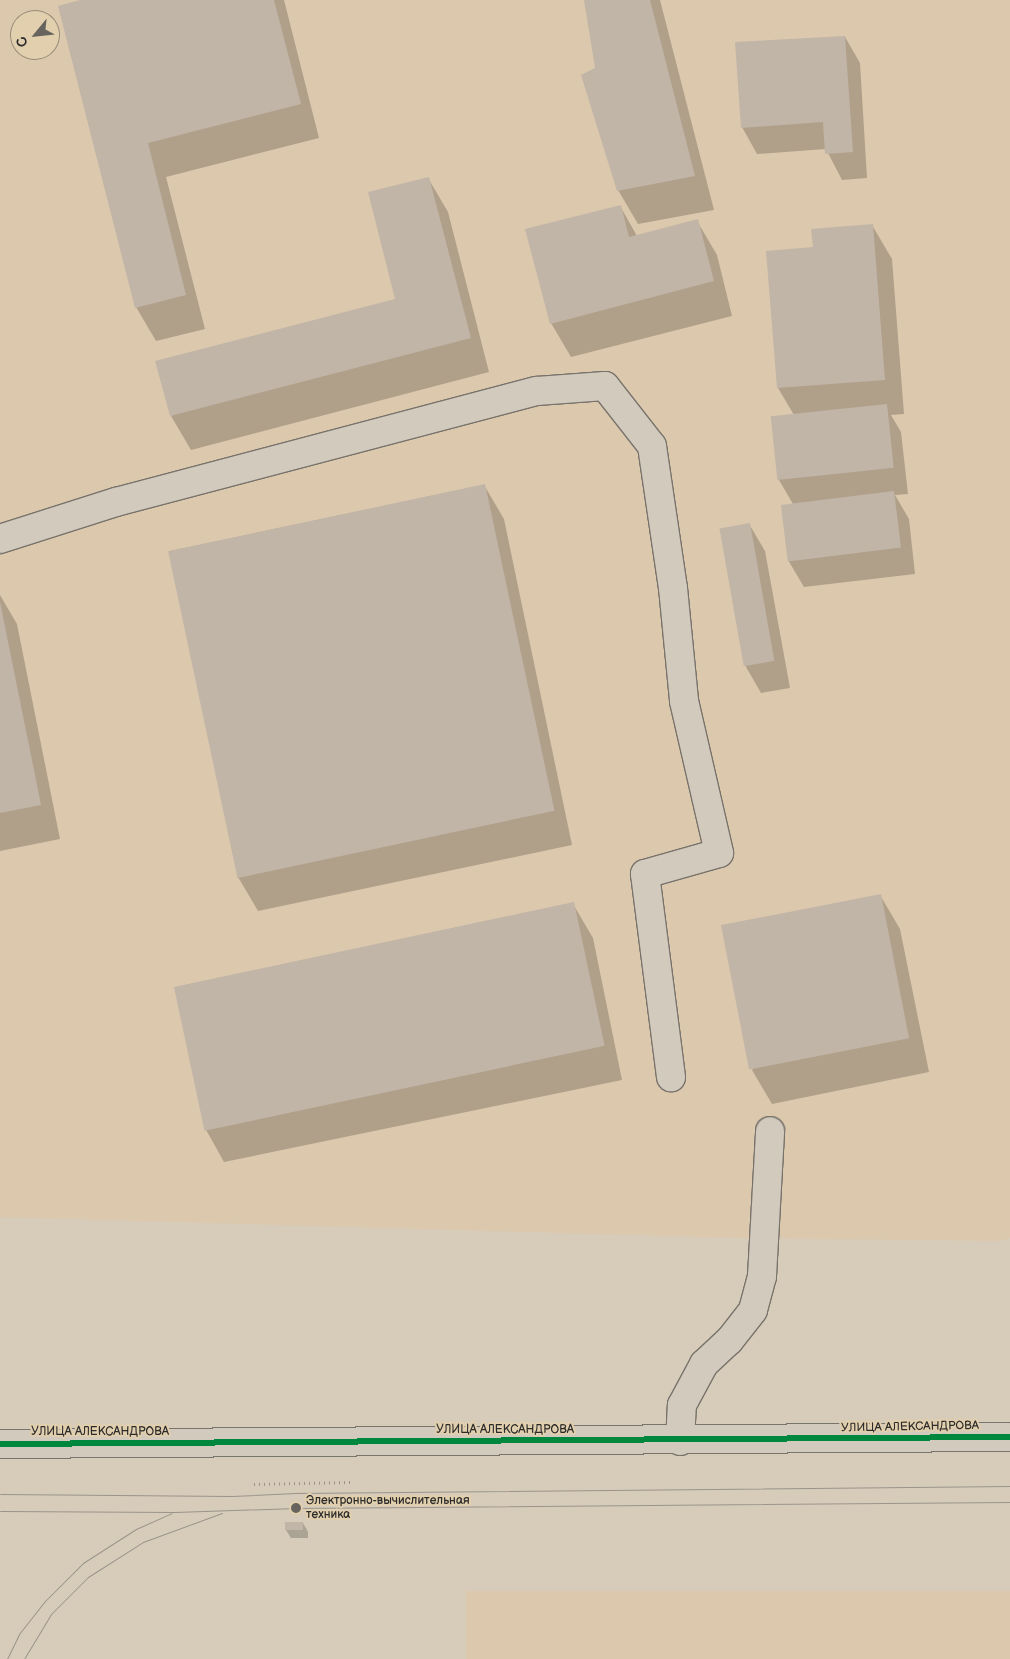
<!DOCTYPE html>
<html>
<head>
<meta charset="utf-8">
<style>
  body { margin:0 }
  #map { position:relative; width:1010px; height:1659px; overflow:hidden; background:#d6ccb9; font-family:"Balsamiq Sans",sans-serif }
  div>[style] { position:absolute }
  [style*='--x'] { left:calc(var(--x)*1px); top:calc(var(--y)*1px); width:calc(var(--w)*1px); rotate:calc(var(--a)*1deg) }
  .built>* { inset:0; background:#dcc8ad; transform-origin:0 0 }
  .shadow>* { inset:0; background:#0003 }
  .building>* { inset:0; background:#c1b5a7; transform-origin:0 0 }
  .path>* { height:3px; margin-top:-1.5px; transform-origin:0; background:repeating-linear-gradient(90deg,#9a948b 0 1px,transparent 0 5px) }
  .roads { filter:drop-shadow(1px 0 #78736b) drop-shadow(-1px 0 #78736b) drop-shadow(0 1px #78736b) drop-shadow(0 -1px #78736b) }
  .minor>* { height:28px; margin:-14px; padding:0 14px; transform-origin:14px; border-radius:14px; background:#d2cabd }
  .tram>* { height:1px; margin:-0.5px; padding:0 0.5px; transform-origin:0.5px; border-radius:0.5px; background:#9a948b }
  .cycleway>* { height:6px; margin:-3px; padding:0 3px; transform-origin:3px; border-radius:3px; background:#00873e }
  .dots>* { width:14px; height:14px; translate:-50% -50%; box-sizing:border-box; border:2px solid #e2cfad; border-radius:50% }
  span { translate:-50% -50%; white-space:nowrap; text-align:center; line-height:1.15; -webkit-text-stroke:4px #e2cfad; paint-order:stroke }
  .street-label { font-size:12px; color:#2b2b2b }
  .poi-label { font-size:12px; color:#2b2b2b }
  .left { translate:0 -50%; text-align:left }
  .north { position:absolute; left:10px; top:10px; width:50px; height:50px; box-sizing:border-box; background:#e2cfad; border:1px solid #998d79; border-radius:50%; rotate:242deg; font-size:14px; font-weight:700; line-height:20px; text-align:center; color:#2b2b2b }
  .north::after { content:''; display:block; margin:auto; width:18px; height:22px; background:#67635d; clip-path:polygon(50% 0,100% 100%,50% 72%,0 100%) }
</style>
</head>
<body>
<div id="map">
  <div class="built">
    <div style="clip-path:polygon(evenodd,0 0,1010px 0,1010px 1238px,1000px 1241px,742px 1238px,0 1217px,0 0,20px 20px,50px 20px,50px 50px,20px 50px,20px 20px)"></div>
    <div style="left:1010px;top:1591px;width:68px;height:544px;rotate:90deg"></div>
  </div>
  <div class="shadow">
    <div style="clip-path:polygon(85px 0,284px 0,319px 138px,166px 177px,205px 329px,156px 341px,136px 307px)"></div>
    <div style="clip-path:polygon(585px 0,660px 0,714px 210px,638px 224px,618px 190px)"></div>
    <div style="clip-path:polygon(845px 37px,860px 63px,867px 178px,842px 180px,826px 149px,757px 154px,742px 127px)"></div>
    <div style="clip-path:polygon(428px 178px,448px 212px,489px 372px,191px 450px,171px 416px,397px 299px)"></div>
    <div style="clip-path:polygon(620px 206px,637px 236px,697px 221px,717px 255px,732px 316px,571px 357px,551px 323px)"></div>
    <div style="clip-path:polygon(872px 225px,892px 259px,904px 414px,891px 415px,901px 432px,908px 494px,895px 495px,909px 519px,915px 574px,804px 587px,788px 560px,793px 504px,779px 480px,794px 415px,778px 388px,814px 248px)"></div>
    <div style="clip-path:polygon(484px 485px,504px 519px,572px 845px,258px 911px,238px 877px,170px 551px)"></div>
    <div style="clip-path:polygon(749px 524px,765px 551px,790px 688px,761px 693px,746px 667px)"></div>
    <div style="clip-path:polygon(0 595px,17px 624px,60px 839px,0 851px)"></div>
    <div style="clip-path:polygon(880px 895px,900px 929px,929px 1072px,772px 1104px,752px 1070px)"></div>
    <div style="clip-path:polygon(573px 904px,593px 938px,622px 1080px,224px 1162px,205px 1128px)"></div>
    <div style="clip-path:polygon(303px 1523px,308px 1532px,308px 1538px,291px 1538px,286px 1530px)"></div>
  </div>
  <div class="building">
    <div style="clip-path:polygon(80px 0,274px 0,301px 104px,148px 143px,186px 295px,135px 308px,58px 6px)"></div>
    <div style="clip-path:polygon(584px 0,650px 0,695px 176px,617px 191px,581px 75px,595px 68px)"></div>
    <div style="clip-path:polygon(845px 36px,853px 152px,825px 154px,823px 122px,741px 128px,735px 42px)"></div>
    <div style="clip-path:polygon(429px 177px,471px 338px,170px 416px,155px 361px,395px 299px,368px 192px)"></div>
    <div style="clip-path:polygon(621px 205px,629px 237px,698px 219px,714px 281px,550px 324px,525px 229px)"></div>
    <div style="clip-path:polygon(873px 224px,885px 380px,777px 388px,766px 251px,813px 247px,811px 229px)"></div>
    <div style="left:887px;top:404px;width:64px;height:117px;rotate:84deg"></div>
    <div style="left:485px;top:484px;width:334px;height:324px;rotate:78deg"></div>
    <div style="left:894px;top:491px;width:57px;height:114px;rotate:83deg"></div>
    <div style="left:750px;top:523px;width:140px;height:31px;rotate:80deg"></div>
    <div style="clip-path:polygon(0 602px,41px 805px,0 813px)"></div>
    <div style="left:881px;top:894px;width:147px;height:163px;rotate:79deg"></div>
    <div style="left:574px;top:902px;width:147px;height:409px;rotate:78deg"></div>
    <div style="left:285px;top:1522px;width:18px;height:8px"></div>
  </div>
  <div class="path">
    <div style="--x:254;--y:1484;--w:97;--a:-1.2"></div>
  </div>
  <div class="roads">
    <div class="minor">
      <div style="--x:0;--y:539;--w:122;--a:-17.7"></div>
      <div style="--x:116;--y:502;--w:435;--a:-14.8"></div>
      <div style="--x:537;--y:391;--w:68;--a:-4.2"></div>
      <div style="--x:605;--y:386;--w:76;--a:51.9"></div>
      <div style="--x:652;--y:446;--w:144;--a:81.6"></div>
      <div style="--x:673;--y:588;--w:114;--a:84.4"></div>
      <div style="--x:684;--y:701;--w:156;--a:77"></div>
      <div style="--x:719;--y:853;--w:77;--a:164.2"></div>
      <div style="--x:645;--y:874;--w:205;--a:82.7"></div>
      <div style="--x:680;--y:1441;--w:36;--a:-87"></div>
      <div style="--x:682;--y:1405;--w:47;--a:-61.8"></div>
      <div style="--x:704;--y:1364;--w:34;--a:-43"></div>
      <div style="--x:729;--y:1341;--w:39;--a:-52"></div>
      <div style="--x:753;--y:1310;--w:35;--a:-75"></div>
      <div style="--x:762;--y:1276;--w:145;--a:-86.8"></div>
      <div style="--x:0;--y:1444;--w:1010;--a:-0.4"></div>
    </div>
  </div>
  <div class="tram">
    <div style="--x:0;--y:1494;--w:232;--a:0.5"></div>
    <div style="--x:232;--y:1496;--w:63;--a:-2.7"></div>
    <div style="--x:295;--y:1493;--w:715;--a:-0.56"></div>
    <div style="--x:0;--y:1511;--w:175;--a:0.3"></div>
    <div style="--x:175;--y:1512;--w:121;--a:-1.9"></div>
    <div style="--x:296;--y:1508;--w:714;--a:-0.48"></div>
    <div style="--x:7;--y:1659;--w:28;--a:-64"></div>
    <div style="--x:19;--y:1634;--w:42;--a:-51.8"></div>
    <div style="--x:45;--y:1601;--w:54;--a:-45"></div>
    <div style="--x:83;--y:1563;--w:63;--a:-32.7"></div>
    <div style="--x:136;--y:1529;--w:39;--a:-24"></div>
    <div style="--x:24;--y:1659;--w:52;--a:-59"></div>
    <div style="--x:51;--y:1614;--w:52;--a:-45"></div>
    <div style="--x:88;--y:1577;--w:65;--a:-32.5"></div>
    <div style="--x:143;--y:1542;--w:84;--a:-20.2"></div>
  </div>
  <div class="cycleway">
    <div style="--x:0;--y:1444;--w:1010;--a:-0.4"></div>
  </div>
  <div class="dots">
    <div style="left:296px;top:1508px;background:#67635d"></div>
  </div>
  <div class="street-label">
    <span style="left:910px;top:1427px;rotate:-1deg">УЛИЦА АЛЕКСАНДРОВА</span>
    <span style="left:505px;top:1430px">УЛИЦА АЛЕКСАНДРОВА</span>
    <span style="left:100px;top:1432px">УЛИЦА АЛЕКСАНДРОВА</span>
  </div>
  <div class="poi-label">
    <span class="left" style="left:306px;top:1508px">Электронно-вычислительная<br>техника</span>
  </div>
  <div class="north">С</div>
</div>
</body>
</html>
